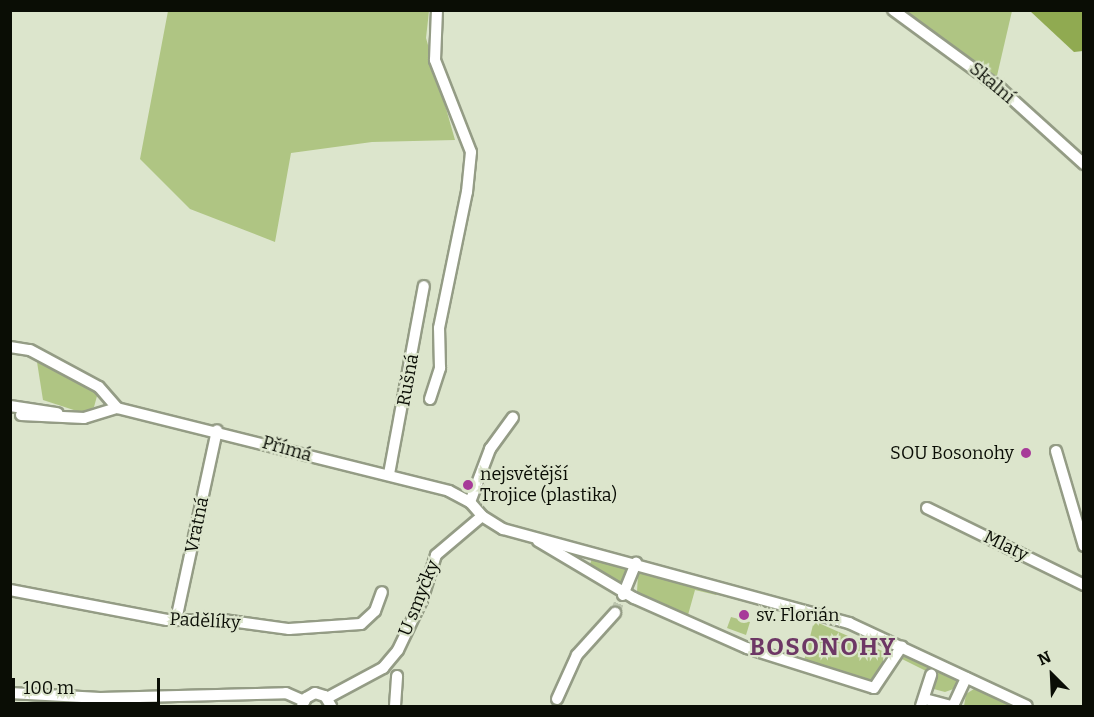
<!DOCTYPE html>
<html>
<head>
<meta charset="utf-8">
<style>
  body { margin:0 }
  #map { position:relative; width:1094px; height:717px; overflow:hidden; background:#dce5cc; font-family:Bitter,serif }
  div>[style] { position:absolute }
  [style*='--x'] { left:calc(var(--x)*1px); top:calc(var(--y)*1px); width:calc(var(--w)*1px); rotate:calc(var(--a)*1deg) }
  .green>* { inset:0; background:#afc583 }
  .forest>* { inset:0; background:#90aa51 }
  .minor-tunnel>* { height:10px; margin-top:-5px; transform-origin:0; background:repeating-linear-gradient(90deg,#bcc5ae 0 10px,transparent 0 15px) }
  .roads { filter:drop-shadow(2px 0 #949c85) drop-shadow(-2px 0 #949c85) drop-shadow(0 2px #949c85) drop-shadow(0 -2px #949c85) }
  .minor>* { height:10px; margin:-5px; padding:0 5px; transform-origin:5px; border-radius:5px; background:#fff }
  .dots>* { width:16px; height:16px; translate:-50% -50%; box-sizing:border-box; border:3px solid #dce5cc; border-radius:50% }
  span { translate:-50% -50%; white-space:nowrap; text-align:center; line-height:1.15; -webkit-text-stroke:4.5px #dce5cc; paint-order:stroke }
  .street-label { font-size:18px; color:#0a0d05 }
  .poi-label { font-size:18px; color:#0a0d05 }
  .right { translate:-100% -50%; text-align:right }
  .left { translate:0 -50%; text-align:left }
  .district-label { font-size:24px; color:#6d3765; font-weight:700; letter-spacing:1.5px }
  .frame { position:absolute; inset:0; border:12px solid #0a0d05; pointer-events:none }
  .north { position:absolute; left:1022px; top:645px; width:60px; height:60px; -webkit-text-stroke:4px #dce5cc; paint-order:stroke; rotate:336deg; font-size:16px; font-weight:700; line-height:24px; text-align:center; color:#0a0d05 }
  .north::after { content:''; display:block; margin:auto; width:21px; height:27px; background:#0a0d05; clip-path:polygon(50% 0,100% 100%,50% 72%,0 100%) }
  .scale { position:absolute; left:12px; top:678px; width:148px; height:27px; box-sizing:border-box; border:3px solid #0a0d05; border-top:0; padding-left:8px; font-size:18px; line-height:21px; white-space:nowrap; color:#0a0d05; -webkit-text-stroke:4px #dce5cc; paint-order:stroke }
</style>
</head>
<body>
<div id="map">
  <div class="green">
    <div style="clip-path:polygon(168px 11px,429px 11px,426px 38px,455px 140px,372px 142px,291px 153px,275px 242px,190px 209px,140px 159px)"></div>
    <div style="clip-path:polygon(901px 11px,1012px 11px,996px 80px)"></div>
    <div style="clip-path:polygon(37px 362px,94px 391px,97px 396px,94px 407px,83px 413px,43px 400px)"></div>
    <div style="clip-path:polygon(594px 555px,628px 564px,621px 583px,589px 566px)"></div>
    <div style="clip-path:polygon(644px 571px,718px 590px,716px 595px,695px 590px,688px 615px,637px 592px,638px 574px)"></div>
    <div style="clip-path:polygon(731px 617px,750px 622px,746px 635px,727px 628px)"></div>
    <div style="clip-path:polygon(814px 621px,889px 654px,869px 682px,804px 661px)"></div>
    <div style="clip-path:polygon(906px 655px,960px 682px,959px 687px,945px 692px,930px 688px,934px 675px,902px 659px)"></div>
    <div style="clip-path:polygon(977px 687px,1018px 706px,964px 706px,966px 694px)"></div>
  </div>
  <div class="forest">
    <div style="clip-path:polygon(1030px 11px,1083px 11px,1083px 51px,1074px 52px)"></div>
  </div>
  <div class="minor-tunnel">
    <div style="--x:615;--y:613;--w:17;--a:-69"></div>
  </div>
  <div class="roads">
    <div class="minor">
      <div style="--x:893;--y:10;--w:134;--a:36.2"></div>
      <div style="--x:1001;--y:89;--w:112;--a:42.1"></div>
      <div style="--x:10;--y:347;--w:20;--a:9"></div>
      <div style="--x:30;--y:350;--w:78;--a:28.2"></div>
      <div style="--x:99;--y:387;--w:28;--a:49"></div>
      <div style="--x:430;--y:399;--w:33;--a:-72"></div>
      <div style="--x:440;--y:368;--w:40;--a:-91.4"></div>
      <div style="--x:439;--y:328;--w:139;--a:-78.4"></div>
      <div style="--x:467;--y:192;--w:40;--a:-84.3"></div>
      <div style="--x:471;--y:152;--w:99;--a:-111.4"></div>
      <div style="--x:435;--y:60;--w:50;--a:-87.7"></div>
      <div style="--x:10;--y:406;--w:48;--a:8.5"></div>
      <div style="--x:21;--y:415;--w:63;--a:2.7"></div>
      <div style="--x:84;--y:418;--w:34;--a:-17"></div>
      <div style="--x:117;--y:408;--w:342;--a:14"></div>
      <div style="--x:449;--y:491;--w:24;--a:28"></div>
      <div style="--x:470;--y:502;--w:18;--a:49"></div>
      <div style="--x:482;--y:516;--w:25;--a:32"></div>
      <div style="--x:503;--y:529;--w:359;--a:15.2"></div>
      <div style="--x:849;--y:623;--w:196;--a:25"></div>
      <div style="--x:1056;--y:451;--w:99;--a:73.6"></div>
      <div style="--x:389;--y:474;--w:191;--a:-79.5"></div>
      <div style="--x:470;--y:502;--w:57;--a:-69.3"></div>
      <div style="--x:490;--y:449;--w:39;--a:-54"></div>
      <div style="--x:927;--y:508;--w:175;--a:26.1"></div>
      <div style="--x:538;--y:541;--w:112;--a:30.7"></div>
      <div style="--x:634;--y:598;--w:124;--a:23.9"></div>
      <div style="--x:747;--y:648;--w:133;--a:17.5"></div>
      <div style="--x:874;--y:688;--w:50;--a:-56.3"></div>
      <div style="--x:10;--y:590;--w:160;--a:10.8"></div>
      <div style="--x:167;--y:620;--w:56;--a:0"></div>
      <div style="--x:223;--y:620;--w:67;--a:7.8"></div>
      <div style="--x:289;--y:629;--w:72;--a:-4"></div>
      <div style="--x:361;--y:624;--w:19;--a:-43"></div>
      <div style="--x:375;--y:611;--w:20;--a:-70"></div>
      <div style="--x:623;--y:595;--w:35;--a:-68"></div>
      <div style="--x:176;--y:620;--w:194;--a:-77.8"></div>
      <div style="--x:10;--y:693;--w:90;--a:3.2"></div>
      <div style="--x:100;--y:698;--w:186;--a:-1.5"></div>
      <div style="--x:286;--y:693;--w:20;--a:24"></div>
      <div style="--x:327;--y:698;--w:64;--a:-28.2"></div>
      <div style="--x:383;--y:668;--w:23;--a:-50"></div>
      <div style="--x:398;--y:650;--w:55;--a:-64.4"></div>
      <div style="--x:422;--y:600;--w:47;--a:-72.7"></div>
      <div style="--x:436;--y:555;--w:60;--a:-40.3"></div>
      <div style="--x:557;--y:699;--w:48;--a:-65.6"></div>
      <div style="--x:577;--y:655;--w:57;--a:-47.9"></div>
      <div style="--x:925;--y:699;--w:28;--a:15"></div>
      <div style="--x:302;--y:706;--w:9;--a:-63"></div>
      <div style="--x:306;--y:698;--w:10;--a:-29"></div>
      <div style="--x:315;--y:693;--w:10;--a:17"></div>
      <div style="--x:325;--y:696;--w:12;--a:59"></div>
      <div style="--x:395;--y:706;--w:30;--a:-86"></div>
      <div style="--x:921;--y:706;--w:33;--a:-72"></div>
      <div style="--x:953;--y:706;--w:31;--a:-65"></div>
    </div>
  </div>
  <div class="dots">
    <div style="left:1026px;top:453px;background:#a73a99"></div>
    <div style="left:468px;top:485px;background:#a73a99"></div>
    <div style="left:744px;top:615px;background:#a73a99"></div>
  </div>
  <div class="street-label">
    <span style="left:992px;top:83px;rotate:40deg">Skalní</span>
    <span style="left:408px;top:380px;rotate:-80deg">Rušná</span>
    <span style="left:287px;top:449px;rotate:16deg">Přímá</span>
    <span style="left:197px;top:525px;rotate:-78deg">Vratná</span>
    <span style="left:1006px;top:546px;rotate:26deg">Mlaty</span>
    <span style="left:419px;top:598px;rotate:-68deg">U smyčky</span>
    <span style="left:205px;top:621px;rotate:3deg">Padělíky</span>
  </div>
  <div class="poi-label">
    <span class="right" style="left:1014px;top:453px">SOU Bosonohy</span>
    <span class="left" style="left:480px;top:485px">nejsvětější<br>Trojice (plastika)</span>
    <span class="left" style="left:756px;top:615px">sv. Florián</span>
  </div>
  <div class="district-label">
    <span style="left:823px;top:648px">BOSONOHY</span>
  </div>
  <div class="frame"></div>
  <div class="north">N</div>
  <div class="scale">100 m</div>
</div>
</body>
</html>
